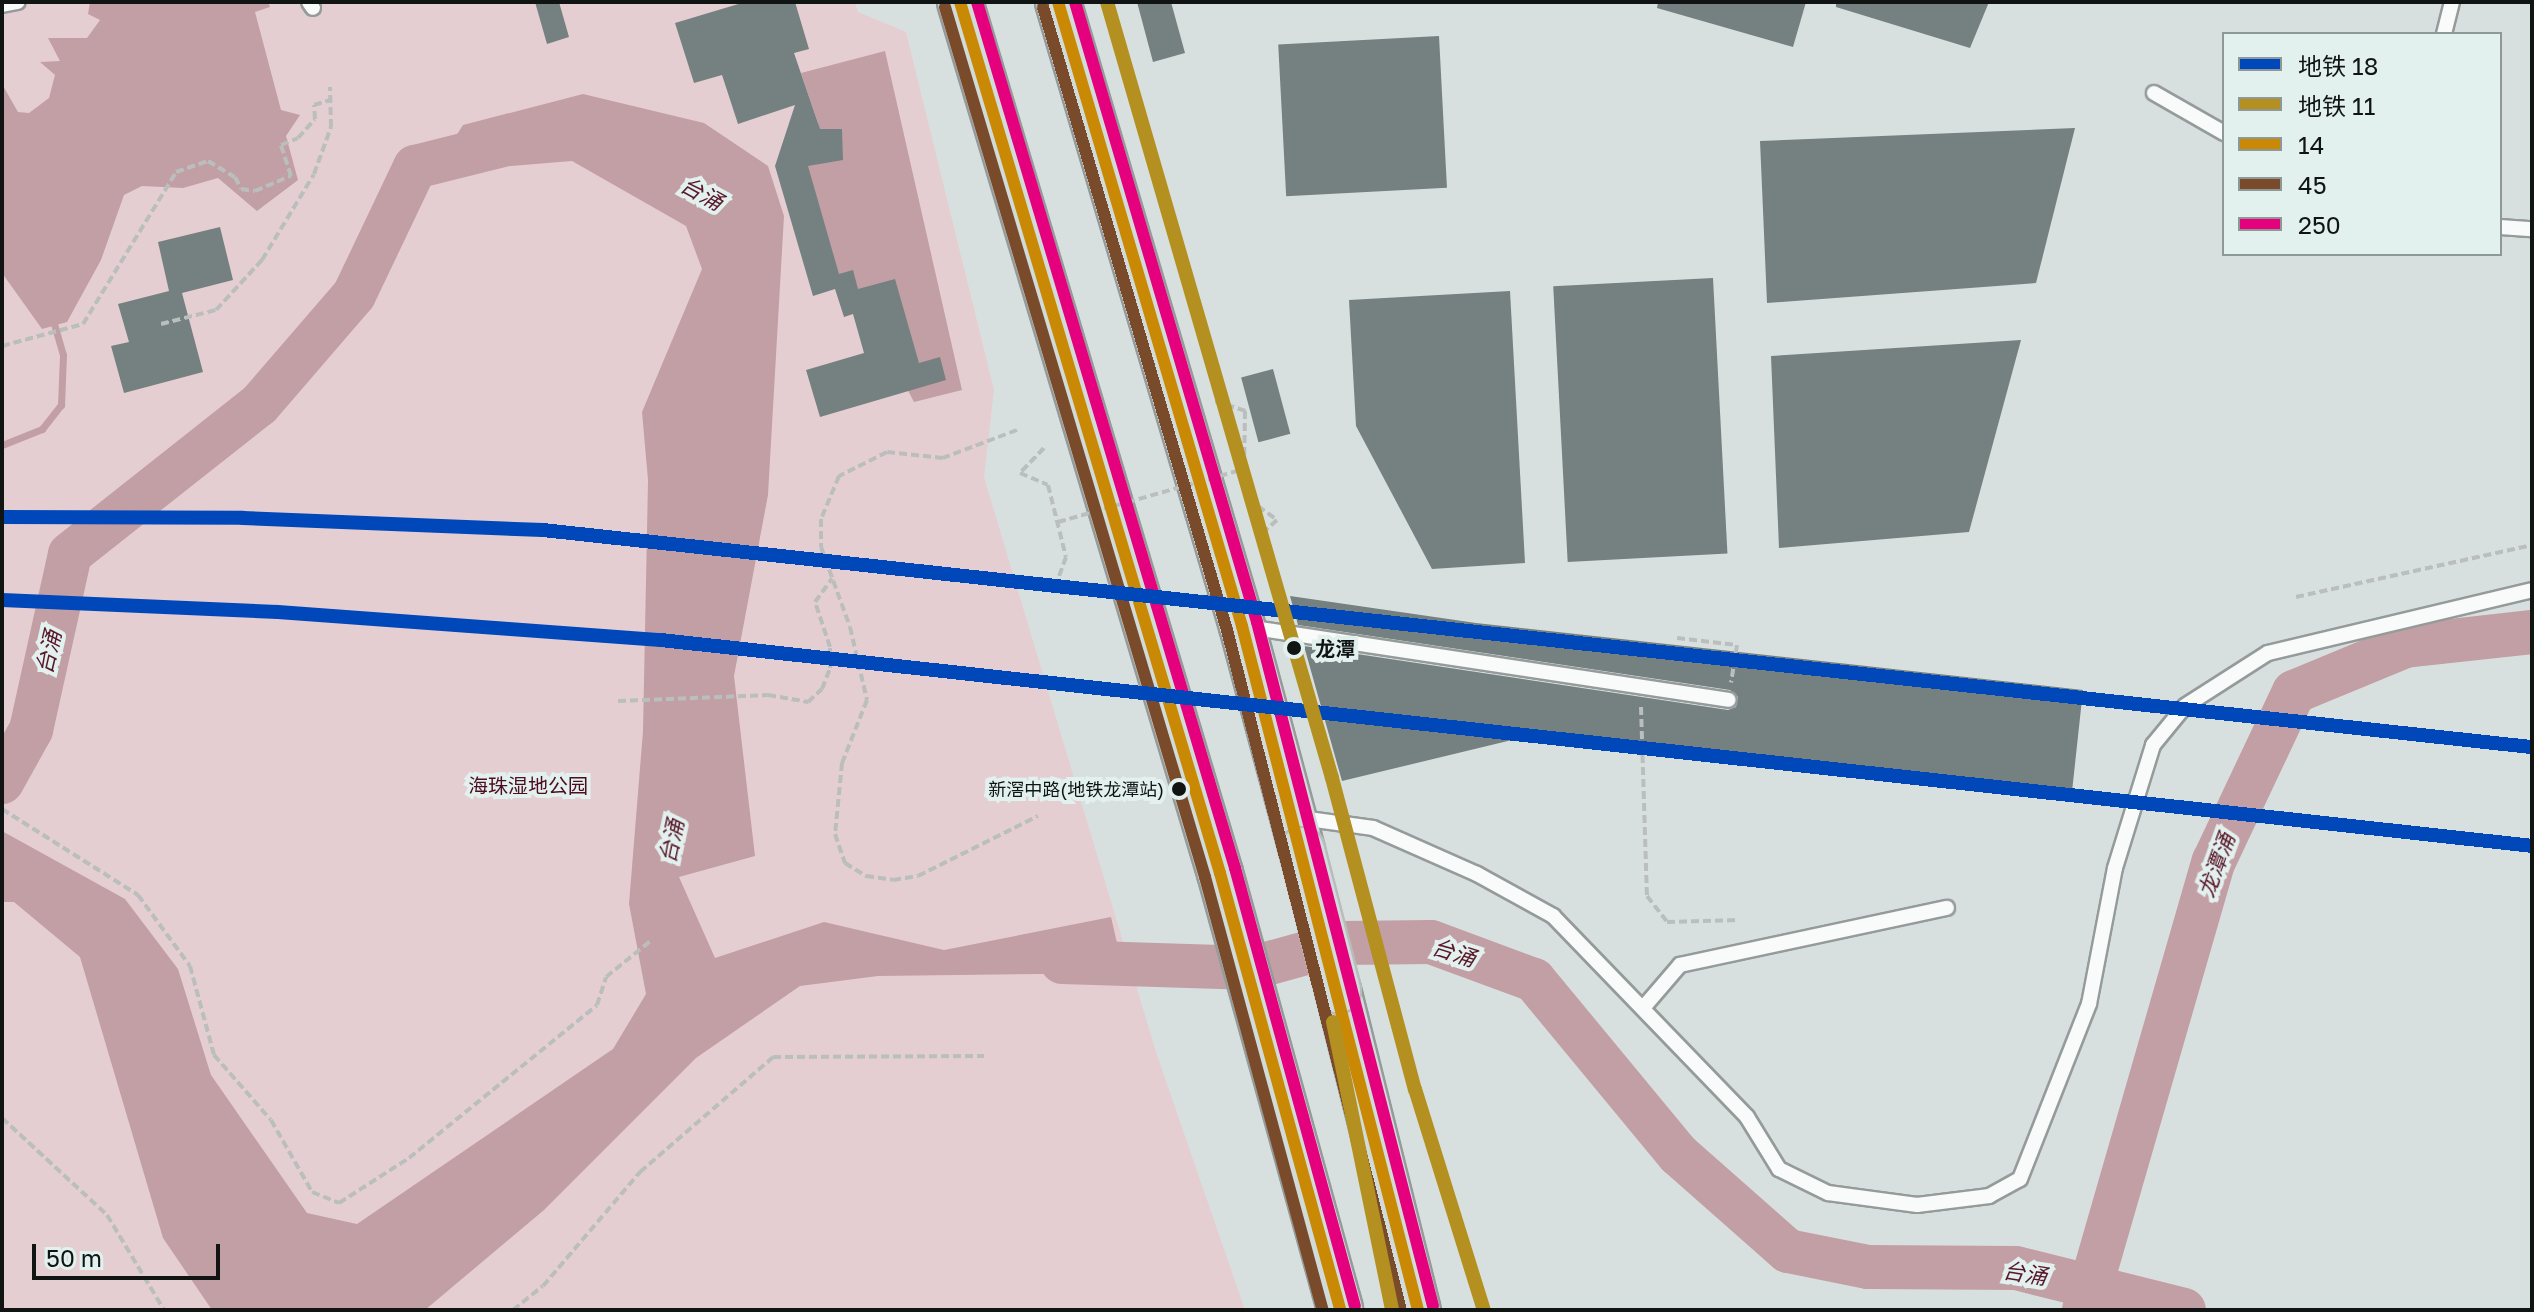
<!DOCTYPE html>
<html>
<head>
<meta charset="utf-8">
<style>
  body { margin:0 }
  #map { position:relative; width:2534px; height:1312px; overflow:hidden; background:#d8e0df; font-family:"Golos Text","Noto Sans SC",sans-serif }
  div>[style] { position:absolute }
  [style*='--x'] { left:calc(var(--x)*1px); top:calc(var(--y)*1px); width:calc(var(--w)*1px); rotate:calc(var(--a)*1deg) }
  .green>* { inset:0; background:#e5ced1 }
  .water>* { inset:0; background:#c29fa5 }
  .stream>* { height:7px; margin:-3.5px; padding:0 3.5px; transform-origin:3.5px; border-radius:3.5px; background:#c29fa5 }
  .river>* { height:44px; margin:-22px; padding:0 22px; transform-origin:22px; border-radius:22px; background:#c29fa5 }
  .building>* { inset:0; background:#748180; transform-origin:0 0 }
  .path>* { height:4px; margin-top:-2px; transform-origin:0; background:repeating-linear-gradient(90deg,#babebd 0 8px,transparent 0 12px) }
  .roads { filter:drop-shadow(2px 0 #959b9a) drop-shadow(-2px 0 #959b9a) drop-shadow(0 2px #959b9a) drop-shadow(0 -2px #959b9a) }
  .service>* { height:14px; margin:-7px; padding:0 7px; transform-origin:7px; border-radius:7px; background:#f9fafa }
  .trunk>* { height:44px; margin:-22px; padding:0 22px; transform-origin:22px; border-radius:22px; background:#d1dcda }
  .path-bridge>* { height:4px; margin-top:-2px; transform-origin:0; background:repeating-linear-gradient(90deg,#babebd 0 8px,transparent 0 12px) }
  .bridges { filter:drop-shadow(2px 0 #b8bcbc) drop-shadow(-2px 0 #b8bcbc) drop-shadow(0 2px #b8bcbc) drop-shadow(0 -2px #b8bcbc) }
  .trunk-bridge>* { height:44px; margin:-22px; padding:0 22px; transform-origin:22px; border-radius:22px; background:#d1dcda }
  .bus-1>* { height:12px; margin:-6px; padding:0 6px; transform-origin:6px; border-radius:6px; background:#c98904 }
  .bus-2>* { height:12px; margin:-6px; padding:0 6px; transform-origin:6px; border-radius:6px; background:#7a4b2a }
  .bus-3>* { height:12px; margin:-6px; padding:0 6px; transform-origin:6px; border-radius:6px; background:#e5007d }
  .metro-1>* { height:14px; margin:-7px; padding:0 7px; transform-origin:7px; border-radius:7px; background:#0047ba }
  .metro-2>* { height:14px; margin:-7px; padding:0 7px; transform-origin:7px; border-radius:7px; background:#b49020 }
  .dots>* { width:22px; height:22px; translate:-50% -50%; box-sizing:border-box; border:4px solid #e2f0ee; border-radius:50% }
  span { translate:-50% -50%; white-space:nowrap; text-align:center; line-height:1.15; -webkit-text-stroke:8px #e2f0ee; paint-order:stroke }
  .bus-label { font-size:18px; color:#101514 }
  .right { translate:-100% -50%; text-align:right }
  .stop-label { font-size:20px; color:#101514; font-weight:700 }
  .left { translate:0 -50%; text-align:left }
  .park-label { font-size:20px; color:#4d0c20 }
  .water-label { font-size:22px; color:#59182a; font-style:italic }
  .frame { position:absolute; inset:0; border:4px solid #101514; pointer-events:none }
  .legend { position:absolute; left:2222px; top:32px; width:280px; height:224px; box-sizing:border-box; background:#e2f0ee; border:2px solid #8e9897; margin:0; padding:10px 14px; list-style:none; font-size:24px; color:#101514 }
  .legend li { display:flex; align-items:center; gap:16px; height:40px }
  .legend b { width:40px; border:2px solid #8e9897 }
  .scale { position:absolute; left:32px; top:1244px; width:188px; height:36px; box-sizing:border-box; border:4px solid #101514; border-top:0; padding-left:10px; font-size:24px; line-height:28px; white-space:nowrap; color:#101514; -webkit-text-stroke:6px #e2f0ee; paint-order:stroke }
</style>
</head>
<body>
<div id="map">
  <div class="green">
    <div style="clip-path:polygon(2px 2px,855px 2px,858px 12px,906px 32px,994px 390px,984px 477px,1156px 1052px,1245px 1310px,2px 1310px)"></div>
  </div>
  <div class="water">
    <div style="clip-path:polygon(90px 2px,268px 2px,270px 7px,255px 12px,281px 110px,300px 115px,286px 136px,298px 180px,257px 211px,218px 178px,183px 188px,142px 186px,124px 195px,101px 260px,67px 322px,42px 329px,2px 273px,2px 84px,18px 112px,29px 113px,49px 98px,55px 75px,40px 62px,60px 61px,48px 38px,87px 38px,100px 20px,88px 14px)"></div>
    <div style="clip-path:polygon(885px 51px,962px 390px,914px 402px,888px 352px,833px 275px,797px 167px,818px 123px,801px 73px)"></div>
    <div style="clip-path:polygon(583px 94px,704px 123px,768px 166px,784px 216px,768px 495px,734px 676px,755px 856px,679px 877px,715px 958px,824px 922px,944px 950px,1111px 917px,1124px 973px,878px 976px,800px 986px,696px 1058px,544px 1210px,425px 1310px,212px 1310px,163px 1238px,80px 957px,14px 902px,2px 902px,2px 831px,125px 899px,178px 969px,211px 1075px,307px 1213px,357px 1224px,613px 1049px,646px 994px,629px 904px,643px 731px,648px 480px,642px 412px,702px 269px,686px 226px,572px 161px,475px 169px,440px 161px,463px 125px)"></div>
  </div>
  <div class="stream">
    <div style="--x:2;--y:445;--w:43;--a:-21.8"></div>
    <div style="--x:42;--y:429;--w:31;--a:-52"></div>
    <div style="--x:61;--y:405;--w:50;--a:-87.7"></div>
    <div style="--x:63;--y:355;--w:37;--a:-106"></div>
  </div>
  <div class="river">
    <div style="--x:2;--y:782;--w:60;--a:-60.9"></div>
    <div style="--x:31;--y:730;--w:180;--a:-77.5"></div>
    <div style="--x:70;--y:554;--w:241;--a:-38.3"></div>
    <div style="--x:259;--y:405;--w:145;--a:-49.2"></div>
    <div style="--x:354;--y:295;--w:142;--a:-64.5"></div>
    <div style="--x:415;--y:167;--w:87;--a:-14"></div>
    <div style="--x:1062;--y:962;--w:190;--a:1.8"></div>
    <div style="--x:1252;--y:968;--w:93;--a:-15.5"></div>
    <div style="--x:1342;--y:943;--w:89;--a:-0.6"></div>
    <div style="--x:1431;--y:942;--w:110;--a:20.3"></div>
    <div style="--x:1534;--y:980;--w:227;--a:50.4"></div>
    <div style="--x:1679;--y:1155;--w:145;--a:41.4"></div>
    <div style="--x:1788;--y:1251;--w:82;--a:11.3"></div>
    <div style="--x:1868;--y:1267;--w:148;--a:0.4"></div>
    <div style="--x:2016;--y:1268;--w:173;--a:14"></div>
    <div style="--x:2084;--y:1310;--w:467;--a:-73.9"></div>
    <div style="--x:2214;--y:861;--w:187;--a:-64.7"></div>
    <div style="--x:2294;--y:692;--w:120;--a:-22.5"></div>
    <div style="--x:2405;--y:646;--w:128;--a:-6.3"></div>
  </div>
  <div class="building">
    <div style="clip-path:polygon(535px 2px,559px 2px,569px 37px,547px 44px)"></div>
    <div style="clip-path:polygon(745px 2px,795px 2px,809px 49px,794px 53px,820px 129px,842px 129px,843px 160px,808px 166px,839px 274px,853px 270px,858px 289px,895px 279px,919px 363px,940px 357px,946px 380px,820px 417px,806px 370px,864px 353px,853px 314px,844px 317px,835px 289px,813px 296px,775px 166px,795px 105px,738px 124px,722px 75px,694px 83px,675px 23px)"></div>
    <div style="clip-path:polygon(1137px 2px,1171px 2px,1185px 53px,1153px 62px)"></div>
    <div style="clip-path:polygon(1658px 2px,1806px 2px,1793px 47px,1657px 8px)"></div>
    <div style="clip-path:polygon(1836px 2px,1989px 2px,1970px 48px,1836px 7px)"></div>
    <div style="left:1439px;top:36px;width:152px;height:161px;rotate:87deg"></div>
    <div style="clip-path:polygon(2075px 128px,2036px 283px,1767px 303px,1760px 141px)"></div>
    <div style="clip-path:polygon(220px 227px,233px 280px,182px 293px,203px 372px,124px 393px,111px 346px,129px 342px,118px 304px,169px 291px,158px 242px)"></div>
    <div style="left:1713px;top:278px;width:276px;height:160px;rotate:87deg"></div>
    <div style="clip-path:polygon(1510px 291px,1525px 563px,1432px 569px,1356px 426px,1349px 300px)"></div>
    <div style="clip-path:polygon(2021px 340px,1969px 532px,1779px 548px,1771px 356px)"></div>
    <div style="left:1273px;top:369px;width:67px;height:33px;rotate:75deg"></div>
    <div style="clip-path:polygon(1290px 596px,1476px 623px,2083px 690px,2071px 801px,1512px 740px,1342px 781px,1304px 646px,1728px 710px,1736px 707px,1738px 697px,1730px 690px,1298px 625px)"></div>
  </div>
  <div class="path">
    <div style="--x:161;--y:324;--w:57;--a:-14.3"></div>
    <div style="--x:216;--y:310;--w:68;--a:-47.4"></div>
    <div style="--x:262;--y:260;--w:100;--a:-58.8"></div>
    <div style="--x:314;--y:174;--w:50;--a:-70.1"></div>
    <div style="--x:331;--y:127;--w:40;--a:-91.4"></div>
    <div style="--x:2;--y:346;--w:84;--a:-15.2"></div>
    <div style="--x:83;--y:324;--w:178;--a:-58.5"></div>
    <div style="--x:176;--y:172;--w:34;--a:-19"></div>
    <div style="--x:208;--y:161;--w:31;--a:31"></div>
    <div style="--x:235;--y:177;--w:13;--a:63"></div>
    <div style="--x:241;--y:189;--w:14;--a:8"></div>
    <div style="--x:255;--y:191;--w:39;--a:-23"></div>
    <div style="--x:291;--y:176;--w:33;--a:-108"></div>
    <div style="--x:281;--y:145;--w:18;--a:-22"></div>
    <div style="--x:298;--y:138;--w:25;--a:-48"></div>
    <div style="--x:315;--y:119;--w:14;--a:-94"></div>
    <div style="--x:314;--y:105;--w:17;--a:-17"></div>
    <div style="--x:1215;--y:401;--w:32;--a:18"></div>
    <div style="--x:1245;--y:411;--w:58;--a:91"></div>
    <div style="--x:1244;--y:469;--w:40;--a:69"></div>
    <div style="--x:1258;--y:506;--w:24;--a:36"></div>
    <div style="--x:1277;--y:520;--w:27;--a:138"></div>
    <div style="--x:1017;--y:430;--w:79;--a:159.3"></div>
    <div style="--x:943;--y:458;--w:56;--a:-173.9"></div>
    <div style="--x:887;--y:452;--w:54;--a:153.4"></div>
    <div style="--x:839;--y:476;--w:47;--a:112.7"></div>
    <div style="--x:821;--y:519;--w:28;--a:90"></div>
    <div style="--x:821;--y:547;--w:85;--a:70.1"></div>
    <div style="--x:850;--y:627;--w:75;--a:76.9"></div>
    <div style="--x:867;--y:700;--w:68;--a:111.6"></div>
    <div style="--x:842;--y:763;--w:71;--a:95.6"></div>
    <div style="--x:835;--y:834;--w:31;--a:71"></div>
    <div style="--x:845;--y:863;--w:25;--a:32"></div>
    <div style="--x:866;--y:876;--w:27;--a:8"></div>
    <div style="--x:893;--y:880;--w:25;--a:-9"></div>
    <div style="--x:918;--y:876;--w:134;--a:-26.6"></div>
    <div style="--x:1044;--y:448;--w:35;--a:134"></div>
    <div style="--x:1020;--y:473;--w:30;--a:23"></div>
    <div style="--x:1048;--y:485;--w:74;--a:76"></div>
    <div style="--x:1066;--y:557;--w:27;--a:110"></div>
    <div style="--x:1057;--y:582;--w:23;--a:23"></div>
    <div style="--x:2296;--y:597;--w:242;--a:-12.4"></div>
    <div style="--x:1677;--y:638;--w:60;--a:6.7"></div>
    <div style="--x:1737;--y:645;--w:38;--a:99"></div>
    <div style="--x:618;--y:701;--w:150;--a:-2.3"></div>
    <div style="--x:768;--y:695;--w:41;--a:9.9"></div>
    <div style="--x:808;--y:702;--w:19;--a:-43"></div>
    <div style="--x:822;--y:689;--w:22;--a:-69"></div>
    <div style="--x:830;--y:668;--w:21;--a:-90"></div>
    <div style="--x:830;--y:647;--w:47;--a:-108.4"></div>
    <div style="--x:815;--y:602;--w:29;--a:-54"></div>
    <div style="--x:1641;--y:707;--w:189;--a:88.2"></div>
    <div style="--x:1647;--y:896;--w:33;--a:52"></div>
    <div style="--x:1667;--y:922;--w:72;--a:-1.6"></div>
    <div style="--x:2;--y:809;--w:161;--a:32.3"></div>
    <div style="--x:138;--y:895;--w:88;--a:53.8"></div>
    <div style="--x:190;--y:966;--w:92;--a:74.9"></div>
    <div style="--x:214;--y:1055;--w:86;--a:48.8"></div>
    <div style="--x:271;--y:1120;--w:83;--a:60.3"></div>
    <div style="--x:312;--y:1192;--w:29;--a:22"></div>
    <div style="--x:339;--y:1203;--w:83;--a:-32.7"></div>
    <div style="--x:409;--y:1158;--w:242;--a:-39.1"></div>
    <div style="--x:597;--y:1005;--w:29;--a:-72"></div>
    <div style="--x:606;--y:977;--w:60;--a:-39"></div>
    <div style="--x:2;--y:1118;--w:143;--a:42.7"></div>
    <div style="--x:107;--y:1215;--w:111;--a:59"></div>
    <div style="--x:513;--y:1310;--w:38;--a:-39"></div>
    <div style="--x:543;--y:1286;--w:150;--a:-49.6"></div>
    <div style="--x:640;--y:1172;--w:176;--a:-40.8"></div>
    <div style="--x:773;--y:1057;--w:211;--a:-0.3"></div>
  </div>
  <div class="roads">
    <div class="service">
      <div style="--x:309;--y:2;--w:7;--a:56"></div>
      <div style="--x:2;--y:5;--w:16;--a:-11"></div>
      <div style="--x:2444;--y:34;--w:33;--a:-76"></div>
      <div style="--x:2154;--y:93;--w:81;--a:29.7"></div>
      <div style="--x:2500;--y:227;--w:32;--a:4"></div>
      <div style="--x:1247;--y:627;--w:487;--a:8.6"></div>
      <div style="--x:1301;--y:818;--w:73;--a:7.9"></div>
      <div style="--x:1373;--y:828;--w:114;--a:23.9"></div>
      <div style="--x:1477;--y:874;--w:87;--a:28.9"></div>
      <div style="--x:1553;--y:916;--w:279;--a:46"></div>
      <div style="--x:1747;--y:1117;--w:61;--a:58.4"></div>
      <div style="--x:1779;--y:1169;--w:55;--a:26.1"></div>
      <div style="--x:1828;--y:1193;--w:90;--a:7.7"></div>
      <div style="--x:1917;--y:1205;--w:73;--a:-7.1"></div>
      <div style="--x:1989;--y:1196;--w:35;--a:-29"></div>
      <div style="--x:2020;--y:1179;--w:188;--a:-68.5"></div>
      <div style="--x:2089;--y:1004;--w:138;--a:-79.2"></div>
      <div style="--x:2115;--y:868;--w:129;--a:-72.8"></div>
      <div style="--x:2153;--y:745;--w:50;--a:-50.6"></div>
      <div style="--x:2185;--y:706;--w:98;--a:-32.6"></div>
      <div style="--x:2268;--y:653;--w:271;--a:-13.4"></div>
      <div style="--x:1643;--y:1008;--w:57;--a:-49.3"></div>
      <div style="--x:1680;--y:965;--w:273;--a:-12.1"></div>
    </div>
    <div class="trunk">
      <div style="--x:960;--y:2;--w:909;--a:73.38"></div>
      <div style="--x:1220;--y:873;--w:453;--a:74.6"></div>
      <div style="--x:1058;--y:2;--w:651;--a:73.57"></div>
      <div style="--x:1242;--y:626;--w:232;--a:75"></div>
      <div style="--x:1338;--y:990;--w:330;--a:76"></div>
    </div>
  </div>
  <div class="path-bridge">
    <div style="--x:1058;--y:522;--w:193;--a:-15.9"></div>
  </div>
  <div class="bridges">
    <div class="trunk-bridge">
      <div style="--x:1302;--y:850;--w:145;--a:75.6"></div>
    </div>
  </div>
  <div class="bus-1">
    <div style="--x:960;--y:2;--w:909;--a:73.38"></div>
    <div style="--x:1220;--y:873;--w:453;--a:74.6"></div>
    <div style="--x:1058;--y:2;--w:651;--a:73.57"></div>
    <div style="--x:1242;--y:626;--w:706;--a:75.57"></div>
  </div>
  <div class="bus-2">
    <div style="--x:945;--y:7;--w:908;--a:73.36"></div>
    <div style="--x:1205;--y:877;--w:449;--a:74.8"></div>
    <div style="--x:1043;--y:7;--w:650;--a:73.55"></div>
    <div style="--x:1227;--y:630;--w:702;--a:75.65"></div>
  </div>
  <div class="bus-3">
    <div style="--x:977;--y:2;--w:904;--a:73.41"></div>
    <div style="--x:1235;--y:868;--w:454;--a:74.7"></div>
    <div style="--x:1075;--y:2;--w:646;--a:73.64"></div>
    <div style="--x:1257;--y:622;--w:706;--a:75.57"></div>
  </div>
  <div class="metro-1">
    <div style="--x:2;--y:517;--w:241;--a:0.2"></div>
    <div style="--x:243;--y:518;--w:300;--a:2.3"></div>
    <div style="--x:543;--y:530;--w:2001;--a:6.23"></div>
    <div style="--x:2;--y:600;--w:276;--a:2.5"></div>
    <div style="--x:278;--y:612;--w:384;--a:4.2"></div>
    <div style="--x:661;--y:640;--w:1882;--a:6.28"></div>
  </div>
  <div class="metro-2">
    <div style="--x:1107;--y:2;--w:808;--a:73.83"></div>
    <div style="--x:1332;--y:778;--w:322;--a:75.1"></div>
    <div style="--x:1415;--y:1089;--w:232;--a:72.7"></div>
    <div style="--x:1333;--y:1022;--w:294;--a:78.4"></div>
  </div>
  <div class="dots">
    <div style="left:1294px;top:648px;background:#101514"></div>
    <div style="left:1179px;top:789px;background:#101514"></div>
  </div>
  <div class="bus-label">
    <span class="right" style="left:1164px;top:789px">新滘中路(地铁龙潭站)</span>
  </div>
  <div class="stop-label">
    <span class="left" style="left:1315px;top:648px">龙潭</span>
  </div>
  <div class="park-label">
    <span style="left:528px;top:785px">海珠湿地公园</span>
  </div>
  <div class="water-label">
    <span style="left:702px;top:193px;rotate:29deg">台涌</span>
    <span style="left:48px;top:652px;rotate:-77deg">台涌</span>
    <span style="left:671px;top:841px;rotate:-78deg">台涌</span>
    <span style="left:2216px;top:865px;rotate:-70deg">龙潭涌</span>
    <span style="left:1454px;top:952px;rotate:18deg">台涌</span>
    <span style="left:2025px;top:1273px;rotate:9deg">台涌</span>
  </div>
  <div class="frame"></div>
  <ul class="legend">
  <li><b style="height:10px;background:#0047ba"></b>地铁 18</li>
  <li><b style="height:10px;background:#b49020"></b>地铁 11</li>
  <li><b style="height:10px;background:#c98904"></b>14</li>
  <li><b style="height:10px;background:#7a4b2a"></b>45</li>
  <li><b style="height:10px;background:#e5007d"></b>250</li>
  </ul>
  <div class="scale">50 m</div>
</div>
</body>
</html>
